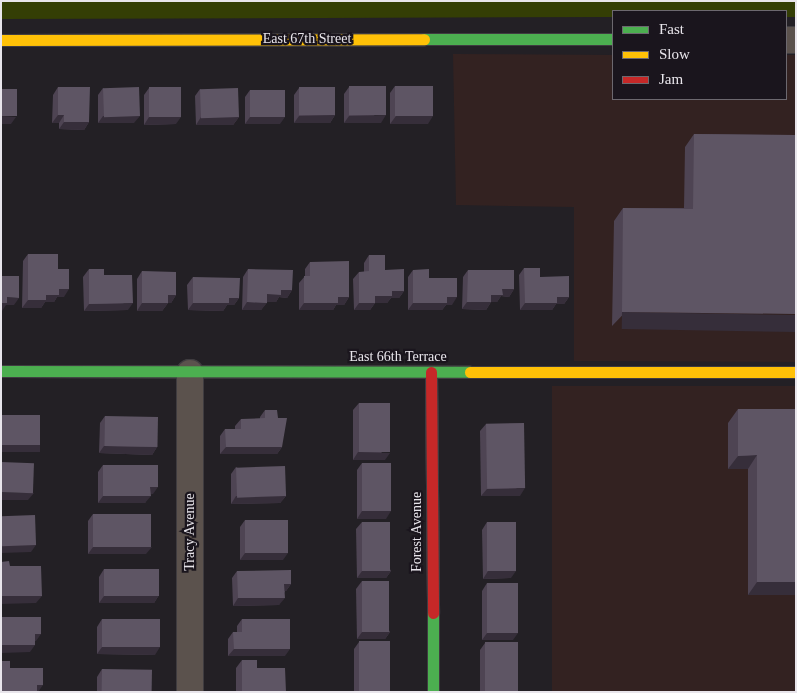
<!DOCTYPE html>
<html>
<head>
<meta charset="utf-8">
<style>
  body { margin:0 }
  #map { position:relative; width:797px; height:693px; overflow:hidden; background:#232025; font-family:"Times New Roman",serif }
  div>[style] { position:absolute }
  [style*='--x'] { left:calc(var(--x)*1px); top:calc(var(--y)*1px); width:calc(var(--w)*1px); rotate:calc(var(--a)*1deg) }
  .commercial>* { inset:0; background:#332221; transform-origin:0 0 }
  .green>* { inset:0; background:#343e05 }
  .roads { filter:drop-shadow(1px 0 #3f3c40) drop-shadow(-1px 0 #3f3c40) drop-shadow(0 1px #3f3c40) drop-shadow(0 -1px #3f3c40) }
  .street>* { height:26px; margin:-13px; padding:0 13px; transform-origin:13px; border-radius:13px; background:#5b524d }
  .fast>* { height:11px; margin:-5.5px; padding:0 5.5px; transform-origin:5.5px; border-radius:5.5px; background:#4caf50 }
  .slow>* { height:11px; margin:-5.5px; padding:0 5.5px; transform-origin:5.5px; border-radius:5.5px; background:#ffc107 }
  .jam>* { height:11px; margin:-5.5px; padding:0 5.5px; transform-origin:5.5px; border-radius:5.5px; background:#c62828 }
  .wall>* { inset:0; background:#4e4453 }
  .shaded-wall>* { inset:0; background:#362e3a; transform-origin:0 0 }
  .building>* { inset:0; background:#5e5564; transform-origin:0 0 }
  span { translate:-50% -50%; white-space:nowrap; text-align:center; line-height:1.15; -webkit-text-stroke:4.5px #1a151d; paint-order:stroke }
  .street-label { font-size:14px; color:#e8e5eb }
  .frame { position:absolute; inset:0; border:2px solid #e8e5eb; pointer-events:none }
  .legend { position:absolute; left:612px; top:10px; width:175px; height:90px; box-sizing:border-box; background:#1a151d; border:1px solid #6c686f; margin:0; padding:6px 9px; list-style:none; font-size:15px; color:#e8e5eb }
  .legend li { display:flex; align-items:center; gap:10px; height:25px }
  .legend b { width:25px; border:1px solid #6c686f }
</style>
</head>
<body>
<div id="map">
  <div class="commercial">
    <div style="clip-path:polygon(453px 54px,613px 55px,613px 99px,786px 99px,786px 55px,796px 55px,796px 362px,574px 361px,574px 207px,456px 205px)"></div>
    <div style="left:552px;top:386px;width:244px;height:306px"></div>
  </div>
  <div class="green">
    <div style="clip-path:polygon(1px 1px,796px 1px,796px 17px,786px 17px,786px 11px,613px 11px,613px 17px,1px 19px)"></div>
  </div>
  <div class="roads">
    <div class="street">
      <div style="--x:786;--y:40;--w:10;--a:0"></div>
      <div style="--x:190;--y:373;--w:319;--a:90"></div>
    </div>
    <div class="fast">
      <div style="--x:424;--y:39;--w:189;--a:0"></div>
      <div style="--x:1;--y:371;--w:469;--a:0.1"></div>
      <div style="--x:433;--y:613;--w:79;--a:90"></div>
    </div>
    <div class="slow">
      <div style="--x:1;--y:40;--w:423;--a:-0.1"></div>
      <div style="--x:470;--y:372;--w:326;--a:0"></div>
    </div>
    <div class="jam">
      <div style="--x:431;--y:372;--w:241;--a:89.5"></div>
    </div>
  </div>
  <div class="wall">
    <div style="clip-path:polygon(395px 86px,428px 124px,390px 124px,390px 93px)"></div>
    <div style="clip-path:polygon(58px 87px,89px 122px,84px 130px,59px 129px,59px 123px,52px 123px,53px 95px)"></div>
    <div style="clip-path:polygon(349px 87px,381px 123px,344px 123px,344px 94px)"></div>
    <div style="clip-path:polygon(103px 88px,134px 123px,98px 123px,98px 95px)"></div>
    <div style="clip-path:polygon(149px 88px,176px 124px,144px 125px,144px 95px)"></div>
    <div style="clip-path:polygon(299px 88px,335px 115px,330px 123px,294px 123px,294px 95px)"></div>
    <div style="clip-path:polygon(200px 89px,239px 117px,233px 125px,196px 125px,195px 96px)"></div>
    <div style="clip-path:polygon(250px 90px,280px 124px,245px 124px,245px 97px)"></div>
    <div style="clip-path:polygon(694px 134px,796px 135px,612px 326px,614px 221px,623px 208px,684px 208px,685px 147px)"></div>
    <div style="clip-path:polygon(28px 254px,58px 269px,64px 297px,57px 297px,54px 302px,45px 302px,41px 308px,22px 308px,23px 261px)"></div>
    <div style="clip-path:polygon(369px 255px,385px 270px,404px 291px,399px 298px,391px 298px,387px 303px,375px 303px,370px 310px,354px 310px,353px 279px,359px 272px,364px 272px,364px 263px)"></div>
    <div style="clip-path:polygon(310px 262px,349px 297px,344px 305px,336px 305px,333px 310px,299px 310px,299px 283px,305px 276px,305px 269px)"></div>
    <div style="clip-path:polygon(524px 268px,540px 277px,569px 297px,564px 304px,556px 304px,552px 310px,520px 310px,519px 275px)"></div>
    <div style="clip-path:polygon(89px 269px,104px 275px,128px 310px,84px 311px,83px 277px)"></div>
    <div style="clip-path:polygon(248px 269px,292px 290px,287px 298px,279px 297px,276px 302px,267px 302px,261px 310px,242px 310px,243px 277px)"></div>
    <div style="clip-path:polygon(413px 270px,429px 278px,452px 305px,446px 305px,442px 310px,408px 310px,408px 277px)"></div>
    <div style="clip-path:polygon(468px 270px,514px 289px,509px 297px,501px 296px,497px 302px,491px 302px,486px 310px,462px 309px,463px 277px)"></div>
    <div style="clip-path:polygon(142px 271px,176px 295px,171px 303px,168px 303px,162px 311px,137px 311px,137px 279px)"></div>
    <div style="clip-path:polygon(193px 277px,239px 298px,234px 305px,227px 305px,223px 311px,188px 310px,187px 285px)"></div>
    <div style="clip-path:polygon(359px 403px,385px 460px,353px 460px,353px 410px)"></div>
    <div style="clip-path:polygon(738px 409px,796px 409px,796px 595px,748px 595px,748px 469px,728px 469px,728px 423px)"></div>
    <div style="clip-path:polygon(265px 410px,278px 418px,282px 447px,277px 454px,220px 454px,220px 436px,225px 429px,235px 429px,235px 426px,241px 419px,260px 419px,260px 417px)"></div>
    <div style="clip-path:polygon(105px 416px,157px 447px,152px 455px,99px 453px,100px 423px)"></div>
    <div style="clip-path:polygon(486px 424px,520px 496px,481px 496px,480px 431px)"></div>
    <div style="clip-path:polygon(362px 463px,386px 519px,357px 519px,357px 470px)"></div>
    <div style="clip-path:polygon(103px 465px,153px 494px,150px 494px,145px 503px,98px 503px,98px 472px)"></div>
    <div style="clip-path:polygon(236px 467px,286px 496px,280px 503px,231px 504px,231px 474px)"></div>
    <div style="clip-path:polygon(93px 514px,146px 554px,88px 554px,88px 521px)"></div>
    <div style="clip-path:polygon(245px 520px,283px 560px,240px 560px,240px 527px)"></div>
    <div style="clip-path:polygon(362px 522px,391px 571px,386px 578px,357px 578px,356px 529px)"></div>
    <div style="clip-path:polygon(487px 522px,511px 578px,483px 579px,482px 530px)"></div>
    <div style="clip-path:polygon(104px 569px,159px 595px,154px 603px,99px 603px,99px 577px)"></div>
    <div style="clip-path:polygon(237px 571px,291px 584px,286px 591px,285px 591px,279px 605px,233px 606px,232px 578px)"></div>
    <div style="clip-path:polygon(362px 581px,390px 632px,385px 639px,357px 639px,356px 589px)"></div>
    <div style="clip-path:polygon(487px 583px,513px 640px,482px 640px,482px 591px)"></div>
    <div style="clip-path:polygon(102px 619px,155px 655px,97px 654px,97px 627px)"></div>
    <div style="clip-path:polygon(242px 619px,285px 656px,228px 656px,228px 639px,233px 632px,237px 632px,237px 626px)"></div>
    <div style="clip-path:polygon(359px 642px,390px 692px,354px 692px,354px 649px)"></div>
    <div style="clip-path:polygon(485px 643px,518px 692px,480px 692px,480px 650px)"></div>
    <div style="clip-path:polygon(242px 660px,257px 668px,286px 692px,236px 692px,236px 668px)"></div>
    <div style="clip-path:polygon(102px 669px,152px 692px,97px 692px,97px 677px)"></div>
  </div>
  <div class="shaded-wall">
    <div style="clip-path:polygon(58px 115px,64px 115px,59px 123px,52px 123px)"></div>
    <div style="clip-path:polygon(335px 115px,330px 123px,294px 123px,299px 116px)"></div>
    <div style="clip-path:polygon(386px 115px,381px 123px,344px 123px,349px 116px)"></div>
    <div style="clip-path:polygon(1px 116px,16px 117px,11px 124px,1px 124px)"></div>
    <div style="clip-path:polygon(103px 116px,140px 116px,134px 123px,98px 123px)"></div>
    <div style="clip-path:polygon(396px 116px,433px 116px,428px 124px,390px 124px)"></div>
    <div style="clip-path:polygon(149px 117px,181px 117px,176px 124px,144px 125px)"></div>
    <div style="clip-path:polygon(201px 117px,239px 117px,233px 125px,196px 125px)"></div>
    <div style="clip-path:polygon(250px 117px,285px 117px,280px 124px,245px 124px)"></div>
    <div style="clip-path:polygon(64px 122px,89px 122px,84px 130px,59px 129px)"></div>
    <div style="clip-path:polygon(59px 289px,69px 289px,64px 297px,57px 297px,54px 302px,45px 302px,41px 308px,22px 308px,28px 300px,46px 295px)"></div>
    <div style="clip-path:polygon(502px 289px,514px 289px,509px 297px,501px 296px,497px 302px,491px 302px,486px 310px,462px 309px,467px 302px)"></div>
    <div style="clip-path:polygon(281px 290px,292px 290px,287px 298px,279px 297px,276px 302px,262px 302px,267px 294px)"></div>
    <div style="clip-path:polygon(392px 291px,404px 291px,399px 298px,391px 298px,387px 303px,375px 303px,370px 310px,354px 310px,359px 303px,375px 296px)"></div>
    <div style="clip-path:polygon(168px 295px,176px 295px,171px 303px,163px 303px)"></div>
    <div style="clip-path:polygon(7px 297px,19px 298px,14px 305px,6px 305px,2px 311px,1px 311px,1px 303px)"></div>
    <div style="clip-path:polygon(338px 297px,349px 297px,344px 305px,336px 305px,333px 310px,299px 310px,304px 303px)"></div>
    <div style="clip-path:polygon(447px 297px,457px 297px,452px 305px,446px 305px,442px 310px,408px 310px,413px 303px)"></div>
    <div style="clip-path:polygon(557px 297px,569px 297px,564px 304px,556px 304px,552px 310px,520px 310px,525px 303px)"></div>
    <div style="clip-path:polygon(229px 298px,239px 298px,234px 305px,227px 305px,223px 311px,188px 310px,193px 303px)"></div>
    <div style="clip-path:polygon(247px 302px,267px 303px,261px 310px,242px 310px)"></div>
    <div style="clip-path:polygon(133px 303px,128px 310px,84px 311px,89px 304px)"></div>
    <div style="clip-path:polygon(142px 303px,168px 303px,162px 311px,137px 311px)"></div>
    <div style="left:622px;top:312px;width:174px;height:17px;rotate:1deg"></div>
    <div style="left:1px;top:445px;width:39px;height:7px"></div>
    <div style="clip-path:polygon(104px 446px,157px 447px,152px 455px,99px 453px)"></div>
    <div style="clip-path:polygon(226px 447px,282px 447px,277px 454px,220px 454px)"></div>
    <div style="clip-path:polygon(358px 452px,390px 453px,385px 460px,353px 460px)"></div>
    <div style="clip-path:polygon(757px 455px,748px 469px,728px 469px,738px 456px)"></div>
    <div style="clip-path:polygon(150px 487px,158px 487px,153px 494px,145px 495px)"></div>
    <div style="clip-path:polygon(525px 488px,520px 496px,481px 496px,487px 489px)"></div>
    <div style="clip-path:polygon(1px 492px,34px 493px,28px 500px,1px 500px)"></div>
    <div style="clip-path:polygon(103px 496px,151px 496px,145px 503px,98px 503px)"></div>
    <div style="clip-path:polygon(236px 496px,286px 496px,280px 503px,231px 504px)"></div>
    <div style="clip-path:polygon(362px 511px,391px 511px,386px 519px,357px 519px)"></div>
    <div style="clip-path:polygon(1px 545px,36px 545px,31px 552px,1px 553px)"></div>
    <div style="clip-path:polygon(93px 547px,152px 547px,146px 554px,88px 554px)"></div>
    <div style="clip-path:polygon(245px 553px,288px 553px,283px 560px,240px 560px)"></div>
    <div style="clip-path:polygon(362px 571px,391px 571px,386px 578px,357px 578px)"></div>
    <div style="clip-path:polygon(488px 571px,516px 571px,511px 578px,483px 579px)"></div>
    <div style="clip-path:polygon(757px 582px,796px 582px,796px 595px,748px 595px)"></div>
    <div style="clip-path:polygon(284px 584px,291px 584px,286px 591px,279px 591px)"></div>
    <div style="clip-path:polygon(159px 595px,154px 603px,99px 603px,104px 596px)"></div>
    <div style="clip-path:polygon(1px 596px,42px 596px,36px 603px,1px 604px)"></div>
    <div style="clip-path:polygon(238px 598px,285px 598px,279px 605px,233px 606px)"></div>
    <div style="clip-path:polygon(362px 632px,390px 632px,385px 639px,357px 639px)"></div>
    <div style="clip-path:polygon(487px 633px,518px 633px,513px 640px,482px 640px)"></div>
    <div style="clip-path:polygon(35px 634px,41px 634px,36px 641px,30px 641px)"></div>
    <div style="clip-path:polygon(1px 645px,35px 645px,30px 652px,1px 653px)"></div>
    <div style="clip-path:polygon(102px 647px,160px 647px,155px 655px,97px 654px)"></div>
    <div style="clip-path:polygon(234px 649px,290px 649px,285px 656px,228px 656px)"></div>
    <div style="clip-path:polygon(37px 685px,43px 685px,38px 692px,32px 692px)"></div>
  </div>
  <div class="building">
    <div style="left:386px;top:86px;width:29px;height:37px;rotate:90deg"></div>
    <div style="left:395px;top:86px;width:38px;height:30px"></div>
    <div style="clip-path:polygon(58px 87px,90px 87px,89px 122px,64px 122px,64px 115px,58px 115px)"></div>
    <div style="left:139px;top:87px;width:29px;height:36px;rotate:88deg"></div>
    <div style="left:181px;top:87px;width:30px;height:32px;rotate:90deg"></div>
    <div style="left:335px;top:87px;width:28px;height:36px;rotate:90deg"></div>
    <div style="left:238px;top:88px;width:29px;height:38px;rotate:88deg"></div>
    <div style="left:1px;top:89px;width:16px;height:27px"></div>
    <div style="left:250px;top:90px;width:35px;height:27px"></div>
    <div style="clip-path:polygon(694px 134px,796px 135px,796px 314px,622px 312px,623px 208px,693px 209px)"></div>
    <div style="clip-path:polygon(28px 254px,58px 254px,58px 269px,69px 269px,69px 289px,59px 289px,59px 295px,46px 295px,46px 300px,28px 300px)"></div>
    <div style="clip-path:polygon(369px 255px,385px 255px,385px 270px,404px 269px,404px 291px,392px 291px,392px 296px,375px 296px,375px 303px,359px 303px,359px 272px,369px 271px)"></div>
    <div style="clip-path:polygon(349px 261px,349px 297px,338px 297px,338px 303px,304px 303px,304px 276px,310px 276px,310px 262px)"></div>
    <div style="clip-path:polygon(524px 268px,540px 268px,540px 277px,569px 276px,569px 297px,557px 297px,557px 303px,525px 303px)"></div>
    <div style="clip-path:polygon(89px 269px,104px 269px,104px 275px,132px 275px,133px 303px,89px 304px)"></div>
    <div style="clip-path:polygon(248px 269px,293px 270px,292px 290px,281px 290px,281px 295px,267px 294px,267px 303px,247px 302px)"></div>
    <div style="clip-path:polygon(429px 269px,429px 278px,457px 278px,457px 297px,447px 297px,447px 303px,413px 303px,413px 270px)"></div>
    <div style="clip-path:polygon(468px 270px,514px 270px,514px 289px,502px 289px,503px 295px,491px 295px,491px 302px,467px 302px)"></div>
    <div style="clip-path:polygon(142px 271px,176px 272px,176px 295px,168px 295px,168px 303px,142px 303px)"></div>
    <div style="clip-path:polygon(1px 276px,19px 276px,19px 298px,7px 297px,7px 303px,1px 303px)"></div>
    <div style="clip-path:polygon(193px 277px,240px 278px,239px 298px,229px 298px,229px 303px,193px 303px)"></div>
    <div style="left:359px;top:403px;width:31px;height:49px"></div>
    <div style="clip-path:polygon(738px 409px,796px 409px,796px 582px,757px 582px,757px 455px,738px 456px)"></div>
    <div style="clip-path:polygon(265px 410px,277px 410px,278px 418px,287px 418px,282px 447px,226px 447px,225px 429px,241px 429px,241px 419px,265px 418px)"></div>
    <div style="left:1px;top:415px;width:39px;height:30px"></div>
    <div style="left:105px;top:416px;width:53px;height:30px;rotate:1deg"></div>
    <div style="left:524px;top:423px;width:65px;height:38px;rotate:89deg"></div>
    <div style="left:1px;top:462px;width:33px;height:30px;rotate:2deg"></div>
    <div style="left:362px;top:463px;width:29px;height:48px"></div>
    <div style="clip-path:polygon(103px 465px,158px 465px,158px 487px,150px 487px,151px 496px,103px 496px)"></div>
    <div style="left:285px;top:466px;width:30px;height:49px;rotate:88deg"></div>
    <div style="left:93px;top:514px;width:58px;height:33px"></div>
    <div style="left:35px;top:515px;width:30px;height:34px;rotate:88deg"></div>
    <div style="left:245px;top:520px;width:43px;height:33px"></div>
    <div style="left:362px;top:522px;width:28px;height:49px"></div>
    <div style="left:487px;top:522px;width:29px;height:49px"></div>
    <div style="clip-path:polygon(9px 561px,10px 566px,41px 566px,42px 596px,1px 596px,1px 562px)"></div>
    <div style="left:104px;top:569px;width:55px;height:27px"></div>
    <div style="clip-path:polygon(291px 570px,291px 584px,284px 584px,285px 598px,238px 598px,237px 571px)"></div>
    <div style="left:362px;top:581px;width:27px;height:51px"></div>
    <div style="left:487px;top:583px;width:31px;height:50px"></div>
    <div style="clip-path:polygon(1px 617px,41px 617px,41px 634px,35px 634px,35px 645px,1px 645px)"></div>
    <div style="left:102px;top:619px;width:58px;height:28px"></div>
    <div style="clip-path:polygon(242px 619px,290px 619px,290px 649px,234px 649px,233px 632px,242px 632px)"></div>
    <div style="left:390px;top:641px;width:51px;height:31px;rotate:90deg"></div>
    <div style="left:518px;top:642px;width:50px;height:33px;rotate:90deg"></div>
    <div style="clip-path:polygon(242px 660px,257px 660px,257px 668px,285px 668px,286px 692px,242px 692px)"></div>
    <div style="clip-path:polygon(1px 661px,10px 661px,10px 668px,43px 668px,43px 685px,37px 685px,37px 692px,1px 692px)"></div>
    <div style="left:102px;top:669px;width:50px;height:23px;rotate:1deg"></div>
  </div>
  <div class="street-label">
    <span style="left:307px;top:39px">East 67th Street</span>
    <span style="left:398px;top:357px">East 66th Terrace</span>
    <span style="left:190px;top:532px;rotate:-90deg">Tracy Avenue</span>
    <span style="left:417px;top:532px;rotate:-90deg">Forest Avenue</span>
  </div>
  <div class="frame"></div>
  <ul class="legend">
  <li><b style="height:6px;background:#4caf50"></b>Fast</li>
  <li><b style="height:6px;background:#ffc107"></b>Slow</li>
  <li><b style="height:6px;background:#c62828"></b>Jam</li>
  </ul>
</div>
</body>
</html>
